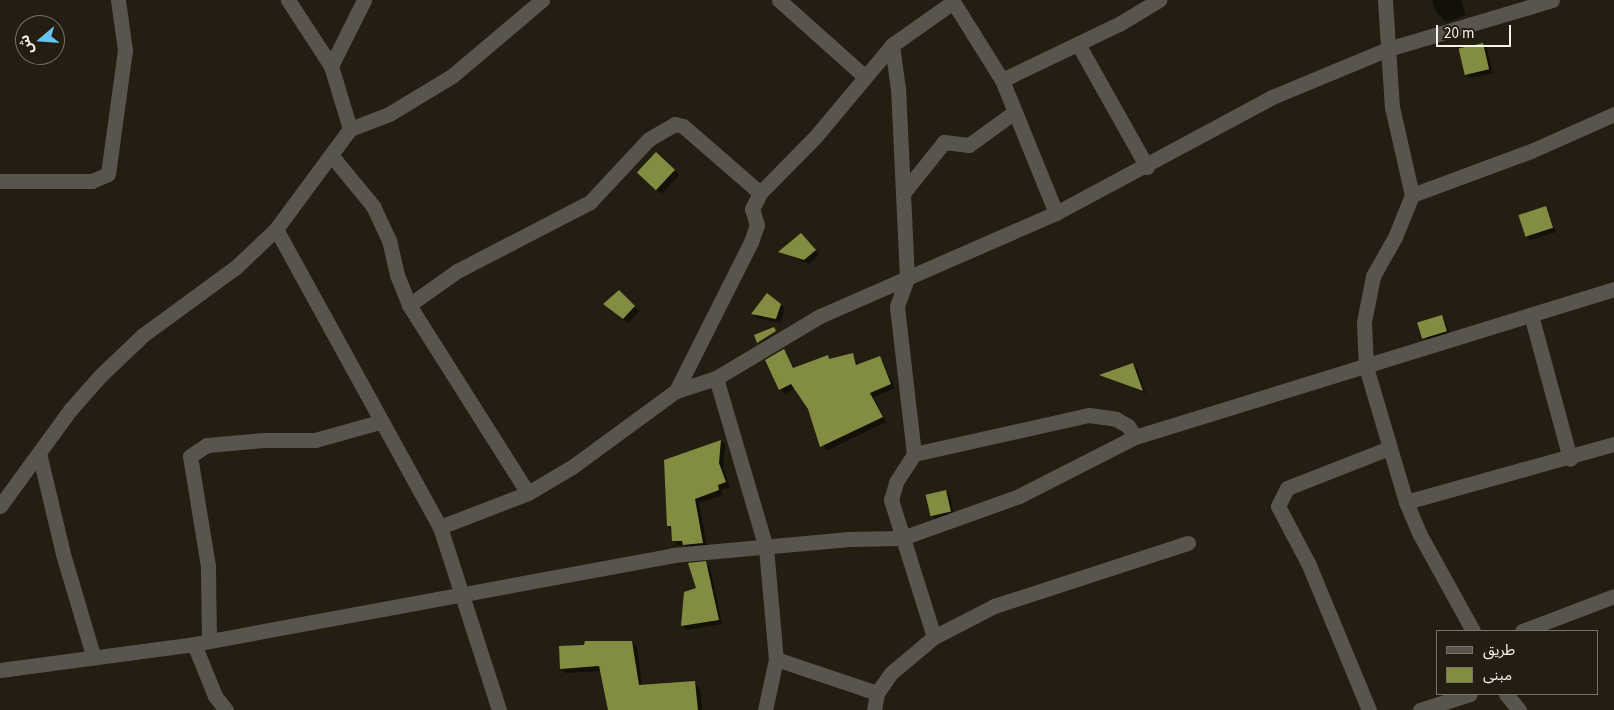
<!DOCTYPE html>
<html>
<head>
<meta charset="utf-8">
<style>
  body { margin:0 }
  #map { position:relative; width:1614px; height:710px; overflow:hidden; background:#231e11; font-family:"Source Sans 3","Noto Sans Arabic",sans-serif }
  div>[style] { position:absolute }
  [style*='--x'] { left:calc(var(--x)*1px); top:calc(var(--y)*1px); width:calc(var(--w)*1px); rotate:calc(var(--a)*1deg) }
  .shadow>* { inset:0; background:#0007; transform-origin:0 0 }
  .building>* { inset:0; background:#828d42; transform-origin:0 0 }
  .minor>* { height:15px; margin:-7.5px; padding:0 7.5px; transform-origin:7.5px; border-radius:7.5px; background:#5a544f }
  span { translate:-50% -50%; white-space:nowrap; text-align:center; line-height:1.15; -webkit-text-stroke:4px #231e11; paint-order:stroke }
  .legend { position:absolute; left:1436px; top:630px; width:162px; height:65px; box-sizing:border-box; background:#231e11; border:1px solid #787368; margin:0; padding:6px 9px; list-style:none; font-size:15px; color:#f7f3eb }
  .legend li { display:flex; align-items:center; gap:10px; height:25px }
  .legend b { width:25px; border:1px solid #787368 }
  .north { position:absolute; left:15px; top:15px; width:50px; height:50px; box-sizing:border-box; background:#231e11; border:1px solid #787368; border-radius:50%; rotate:252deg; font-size:14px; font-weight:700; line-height:20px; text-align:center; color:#f7f3eb }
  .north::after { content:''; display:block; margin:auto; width:18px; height:22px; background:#67c4f0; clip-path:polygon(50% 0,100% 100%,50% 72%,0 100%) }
  .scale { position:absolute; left:1436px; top:25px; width:75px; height:22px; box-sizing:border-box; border:2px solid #f7f3eb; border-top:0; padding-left:6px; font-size:15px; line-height:18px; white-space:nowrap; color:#f7f3eb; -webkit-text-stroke:4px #231e11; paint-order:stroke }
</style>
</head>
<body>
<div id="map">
  <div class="shadow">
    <div style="clip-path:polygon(1432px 0,1461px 0,1466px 15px,1446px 22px,1437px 13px)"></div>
    <div style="clip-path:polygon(1483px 44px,1487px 48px,1493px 73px,1470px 78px,1466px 73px)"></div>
    <div style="left:656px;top:154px;width:31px;height:26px;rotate:42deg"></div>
    <div style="clip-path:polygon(1546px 207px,1556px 232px,1530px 240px,1526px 235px)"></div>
    <div style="clip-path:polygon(805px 239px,819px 255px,809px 264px,780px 252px)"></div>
    <div style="clip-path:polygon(619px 291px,639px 311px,628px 323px,605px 304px)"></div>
    <div style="clip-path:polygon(781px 305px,785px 309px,780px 323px,757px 318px,753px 314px)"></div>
    <div style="clip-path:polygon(1442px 316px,1451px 335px,1428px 342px,1419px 323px)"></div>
    <div style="clip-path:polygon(784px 350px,794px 369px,852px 354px,859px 366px,880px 357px,895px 388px,874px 397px,886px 422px,826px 451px,809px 408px,795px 388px,785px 394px,780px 390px,767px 360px)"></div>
    <div style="clip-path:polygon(1133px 364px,1137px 368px,1146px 394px,1102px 375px)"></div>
    <div style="clip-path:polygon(721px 441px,725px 445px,723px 468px,730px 487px,721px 490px,723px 495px,699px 503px,707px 547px,689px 548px,685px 545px,678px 545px,668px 526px)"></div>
    <div style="clip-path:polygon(946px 491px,950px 496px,954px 515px,937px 521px,933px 517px,928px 496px)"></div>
    <div style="clip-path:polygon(706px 563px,710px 567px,722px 624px,687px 630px,682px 626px)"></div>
    <div style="clip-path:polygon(632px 642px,637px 647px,642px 686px,695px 683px,700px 688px,702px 710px,609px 710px,601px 671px,566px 673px,561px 668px)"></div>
  </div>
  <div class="building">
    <div style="left:1483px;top:43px;width:27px;height:25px;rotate:77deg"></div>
    <div style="left:656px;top:152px;width:26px;height:28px;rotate:43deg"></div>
    <div style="left:1546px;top:206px;width:23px;height:29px;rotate:72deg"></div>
    <div style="clip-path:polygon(801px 233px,816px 250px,804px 260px,778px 252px)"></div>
    <div style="clip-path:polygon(619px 290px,635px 306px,623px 319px,603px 304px)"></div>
    <div style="clip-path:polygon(767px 293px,781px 304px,776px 319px,751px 314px)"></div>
    <div style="left:1442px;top:315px;width:17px;height:26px;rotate:73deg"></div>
    <div style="clip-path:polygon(774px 327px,776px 331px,757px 343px,754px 335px)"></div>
    <div style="clip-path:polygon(784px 349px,793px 368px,828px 355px,829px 359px,853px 353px,856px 365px,880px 356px,891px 384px,870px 393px,883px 417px,820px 447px,808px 409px,791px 384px,779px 390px,765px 360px)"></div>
    <div style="clip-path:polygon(1133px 363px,1143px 391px,1099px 375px)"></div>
    <div style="clip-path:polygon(721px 440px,719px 463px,726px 482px,718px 485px,719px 490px,695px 499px,703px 543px,683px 545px,682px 541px,672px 541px,671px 526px,667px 526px,664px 460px)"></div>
    <div style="left:946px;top:490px;width:22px;height:21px;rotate:77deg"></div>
    <div style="clip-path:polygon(706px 561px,719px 620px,681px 626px,684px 592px,696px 588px,688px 563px)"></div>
    <div style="clip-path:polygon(585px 641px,632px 641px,639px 685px,695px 681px,698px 710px,608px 710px,599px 666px,560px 669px,559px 646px,584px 645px)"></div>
  </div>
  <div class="minor">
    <div style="--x:288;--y:0;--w:79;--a:56.9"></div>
    <div style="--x:331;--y:66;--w:66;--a:73.2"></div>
    <div style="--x:779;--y:0;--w:115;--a:41.8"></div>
    <div style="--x:952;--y:0;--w:94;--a:58"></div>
    <div style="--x:1002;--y:80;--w:144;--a:67.9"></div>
    <div style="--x:1385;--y:0;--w:107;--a:86.3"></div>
    <div style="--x:1392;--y:107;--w:90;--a:77.2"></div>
    <div style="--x:1412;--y:195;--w:45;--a:112"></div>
    <div style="--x:1395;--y:237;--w:45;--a:119.4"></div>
    <div style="--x:1373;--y:276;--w:47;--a:101.1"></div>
    <div style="--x:1364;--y:322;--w:45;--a:87.5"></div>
    <div style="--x:1366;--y:367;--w:141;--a:73.5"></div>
    <div style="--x:1406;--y:502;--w:34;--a:67"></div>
    <div style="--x:1419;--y:533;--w:112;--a:61.1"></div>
    <div style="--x:1078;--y:44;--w:141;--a:60.7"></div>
    <div style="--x:331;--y:66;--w:74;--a:-63.4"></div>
    <div style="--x:1002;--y:80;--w:130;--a:-25.6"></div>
    <div style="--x:1119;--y:24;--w:47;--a:-31"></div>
    <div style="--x:331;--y:155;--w:66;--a:50.5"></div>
    <div style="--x:373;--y:206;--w:38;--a:65"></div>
    <div style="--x:389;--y:240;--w:36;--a:77"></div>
    <div style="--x:397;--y:275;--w:32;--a:68"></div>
    <div style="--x:409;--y:305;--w:222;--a:57.7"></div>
    <div style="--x:0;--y:181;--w:92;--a:0"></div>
    <div style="--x:92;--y:181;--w:17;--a:-24"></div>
    <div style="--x:108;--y:174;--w:125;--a:-82.2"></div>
    <div style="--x:125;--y:50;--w:50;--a:-98"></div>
    <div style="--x:904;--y:192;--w:64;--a:-51.3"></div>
    <div style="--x:944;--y:142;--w:25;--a:7"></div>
    <div style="--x:969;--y:145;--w:54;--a:-36"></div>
    <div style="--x:1412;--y:195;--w:127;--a:-20.3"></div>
    <div style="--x:1531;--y:151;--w:91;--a:-24"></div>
    <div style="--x:276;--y:229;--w:340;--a:61.2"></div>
    <div style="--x:440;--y:527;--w:192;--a:72.1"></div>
    <div style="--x:409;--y:305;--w:59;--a:-35.3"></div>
    <div style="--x:457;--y:271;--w:150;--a:-27.4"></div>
    <div style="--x:590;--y:202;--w:86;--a:-46.9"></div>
    <div style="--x:649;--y:139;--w:30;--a:-30"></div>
    <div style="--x:675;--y:124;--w:8;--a:14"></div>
    <div style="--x:683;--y:126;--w:102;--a:41"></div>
    <div style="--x:1531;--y:315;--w:149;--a:74.8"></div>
    <div style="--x:716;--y:378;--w:177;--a:73.6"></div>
    <div style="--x:766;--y:548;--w:111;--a:84.9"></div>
    <div style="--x:776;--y:659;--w:52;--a:102.2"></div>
    <div style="--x:676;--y:391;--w:167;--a:-63.3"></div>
    <div style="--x:751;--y:242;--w:18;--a:-71"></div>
    <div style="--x:757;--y:225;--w:17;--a:-107"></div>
    <div style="--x:752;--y:209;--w:18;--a:-63"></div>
    <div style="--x:760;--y:193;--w:80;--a:-45.5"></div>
    <div style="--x:816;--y:136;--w:119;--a:-50.1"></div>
    <div style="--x:39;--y:453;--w:104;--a:76.6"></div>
    <div style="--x:63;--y:554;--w:105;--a:73.5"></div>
    <div style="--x:914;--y:454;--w:179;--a:-12.6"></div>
    <div style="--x:1089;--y:415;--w:27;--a:8"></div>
    <div style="--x:1116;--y:419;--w:14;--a:30"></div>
    <div style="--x:1128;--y:426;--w:13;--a:58"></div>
    <div style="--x:1406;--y:502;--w:216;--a:-15.6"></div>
    <div style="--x:0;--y:506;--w:119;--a:-53.9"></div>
    <div style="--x:70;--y:410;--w:47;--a:-48.5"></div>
    <div style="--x:101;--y:375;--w:58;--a:-43.6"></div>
    <div style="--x:143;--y:335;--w:115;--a:-36.2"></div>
    <div style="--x:236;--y:267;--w:55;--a:-43.5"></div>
    <div style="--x:276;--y:229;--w:124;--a:-53.5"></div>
    <div style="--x:350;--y:129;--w:42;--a:-21"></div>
    <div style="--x:389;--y:114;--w:74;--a:-31.1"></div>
    <div style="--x:452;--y:76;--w:118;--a:-40.2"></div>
    <div style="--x:440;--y:527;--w:94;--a:-21.1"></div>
    <div style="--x:528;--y:493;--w:51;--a:-30.6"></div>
    <div style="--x:572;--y:467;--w:129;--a:-36.2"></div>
    <div style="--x:676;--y:391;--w:42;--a:-18"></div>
    <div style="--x:716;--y:378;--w:121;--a:-30.8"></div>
    <div style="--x:820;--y:316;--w:257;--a:-23.6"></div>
    <div style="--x:1056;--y:213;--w:245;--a:-28.2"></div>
    <div style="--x:1272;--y:97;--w:126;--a:-22.5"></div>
    <div style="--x:1388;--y:49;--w:171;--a:-16.6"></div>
    <div style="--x:1522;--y:631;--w:98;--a:-20.8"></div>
    <div style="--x:934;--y:637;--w:144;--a:-107.4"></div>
    <div style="--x:891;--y:500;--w:19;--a:-74"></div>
    <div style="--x:896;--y:482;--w:33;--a:-57"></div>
    <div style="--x:914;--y:454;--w:149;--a:-96.6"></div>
    <div style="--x:897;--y:306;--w:30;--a:-70"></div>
    <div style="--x:907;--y:278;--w:189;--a:-92.7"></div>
    <div style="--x:898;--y:89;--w:44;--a:-97.8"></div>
    <div style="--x:892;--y:45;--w:75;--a:-35.2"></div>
    <div style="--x:209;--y:641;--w:75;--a:-90.8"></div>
    <div style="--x:208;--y:566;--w:111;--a:-99.3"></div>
    <div style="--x:190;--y:456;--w:20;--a:-33"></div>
    <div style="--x:207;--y:445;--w:56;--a:-5.1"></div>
    <div style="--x:263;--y:440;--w:52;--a:0"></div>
    <div style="--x:315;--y:440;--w:67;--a:-15.5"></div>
    <div style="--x:194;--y:644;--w:56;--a:68"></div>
    <div style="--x:215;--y:696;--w:18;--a:52"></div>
    <div style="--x:776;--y:659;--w:107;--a:18.6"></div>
    <div style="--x:0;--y:670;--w:196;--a:-7.6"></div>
    <div style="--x:194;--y:644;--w:487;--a:-10.5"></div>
    <div style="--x:673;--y:555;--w:177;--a:-5.2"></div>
    <div style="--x:849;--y:539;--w:53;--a:-1.1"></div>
    <div style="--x:902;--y:538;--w:124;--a:-19.7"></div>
    <div style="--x:1019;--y:496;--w:130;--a:-27"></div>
    <div style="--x:1135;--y:437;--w:501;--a:-17.17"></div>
    <div style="--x:1506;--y:694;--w:21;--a:51"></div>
    <div style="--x:874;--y:710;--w:17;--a:-80"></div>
    <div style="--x:877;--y:693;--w:24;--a:-55"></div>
    <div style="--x:891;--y:673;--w:56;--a:-39.9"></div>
    <div style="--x:934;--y:637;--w:68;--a:-27.3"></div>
    <div style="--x:994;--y:606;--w:204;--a:-18"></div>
    <div style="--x:1369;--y:710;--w:159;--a:-112.5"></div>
    <div style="--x:1308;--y:563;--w:64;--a:-117.8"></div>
    <div style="--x:1278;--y:506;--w:20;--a:-63"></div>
    <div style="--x:1287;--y:488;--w:110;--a:-21.4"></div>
    <div style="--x:1420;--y:710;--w:52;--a:-17.7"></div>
  </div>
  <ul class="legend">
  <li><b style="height:6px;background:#5a544f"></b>طريق</li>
  <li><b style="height:14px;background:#828d42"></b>مبنى</li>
  </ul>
  <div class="north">ش</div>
  <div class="scale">20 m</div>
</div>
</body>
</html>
